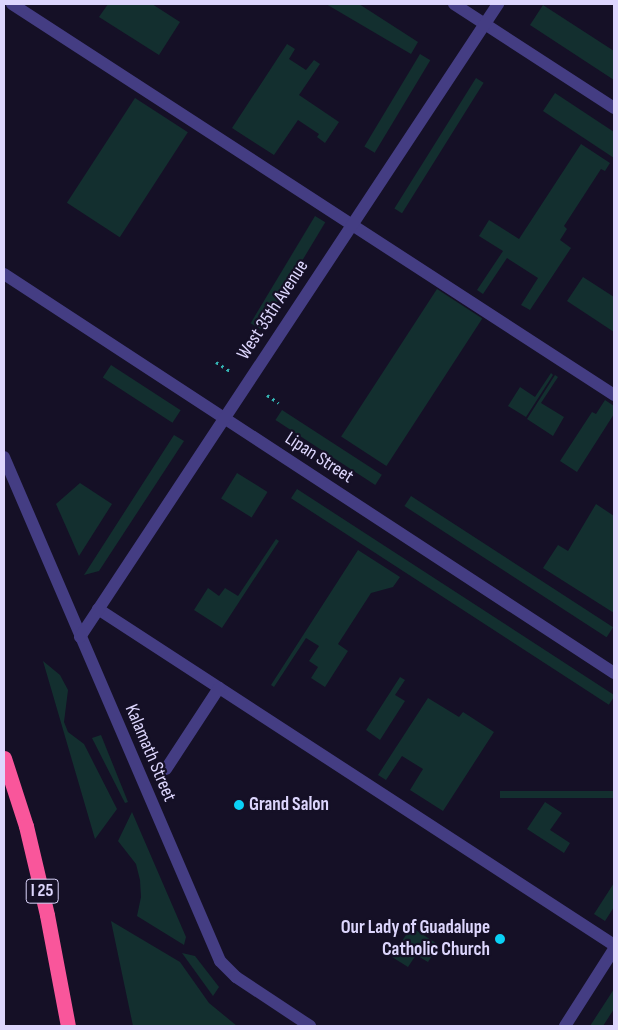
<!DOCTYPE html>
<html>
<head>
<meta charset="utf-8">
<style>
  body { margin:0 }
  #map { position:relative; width:618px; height:1030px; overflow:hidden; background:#151026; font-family:"Sofia Sans Condensed",sans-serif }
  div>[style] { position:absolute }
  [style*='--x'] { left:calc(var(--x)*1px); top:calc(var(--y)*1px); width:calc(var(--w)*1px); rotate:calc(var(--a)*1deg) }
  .green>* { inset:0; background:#132f2f; transform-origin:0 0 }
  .path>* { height:3px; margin-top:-1.5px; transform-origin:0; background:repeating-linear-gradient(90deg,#34b4b3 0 2.5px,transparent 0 6.5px) }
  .lane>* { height:12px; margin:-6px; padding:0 6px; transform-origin:6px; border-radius:6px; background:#443d83 }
  .street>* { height:12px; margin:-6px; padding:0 6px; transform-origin:6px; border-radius:6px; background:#443d83 }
  .highway>* { height:15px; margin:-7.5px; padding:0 7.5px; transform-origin:7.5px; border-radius:7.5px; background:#f9569b }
  .dots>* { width:14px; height:14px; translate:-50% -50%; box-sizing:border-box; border:2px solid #151026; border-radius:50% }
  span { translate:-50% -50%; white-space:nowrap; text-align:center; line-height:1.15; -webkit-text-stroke:4.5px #151026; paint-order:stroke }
  .shield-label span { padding:1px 4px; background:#151026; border:1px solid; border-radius:4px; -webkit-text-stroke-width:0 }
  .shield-label { font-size:18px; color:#ddd6fd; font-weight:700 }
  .street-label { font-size:19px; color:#ddd6fd }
  .poi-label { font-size:19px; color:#ddd6fd; font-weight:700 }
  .left { translate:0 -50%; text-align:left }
  .right { translate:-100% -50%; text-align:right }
  .frame { position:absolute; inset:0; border:5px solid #ddd6fd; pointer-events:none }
</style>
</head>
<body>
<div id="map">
  <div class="green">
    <div style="clip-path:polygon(108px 4px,152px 4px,180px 22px,159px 55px,99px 17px)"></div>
    <div style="clip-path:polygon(326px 4px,359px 4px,418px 42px,411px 54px)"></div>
    <div style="clip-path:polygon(543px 5px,614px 51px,614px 80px,530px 25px)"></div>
    <div style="clip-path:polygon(287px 44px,295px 49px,289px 59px,306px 70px,314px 60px,320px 64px,299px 95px,339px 122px,325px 143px,317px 137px,319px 134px,298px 120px,274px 155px,232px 128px)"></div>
    <div style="left:420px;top:54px;width:12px;height:108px;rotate:31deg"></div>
    <div style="left:476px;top:78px;width:9px;height:154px;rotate:32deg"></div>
    <div style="clip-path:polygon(555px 93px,614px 132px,614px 158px,543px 111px)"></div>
    <div style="left:135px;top:98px;width:63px;height:125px;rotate:33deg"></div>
    <div style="clip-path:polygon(581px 144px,610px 163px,605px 171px,601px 169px,564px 226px,567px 229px,560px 240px,571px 248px,530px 310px,521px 305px,538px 278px,507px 258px,483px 294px,477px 290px,503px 251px,479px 236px,489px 220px,519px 239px)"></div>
    <div style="left:315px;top:216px;width:12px;height:125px;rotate:31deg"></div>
    <div style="clip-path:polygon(583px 277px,614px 297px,614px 332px,567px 301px)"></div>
    <div style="left:437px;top:289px;width:54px;height:176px;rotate:33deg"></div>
    <div style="left:111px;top:365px;width:83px;height:15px;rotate:33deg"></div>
    <div style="clip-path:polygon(551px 373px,553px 375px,526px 417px,508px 406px,520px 387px,535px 397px)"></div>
    <div style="clip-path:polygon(555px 375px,558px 377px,541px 403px,564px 417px,553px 436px,527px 419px)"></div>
    <div style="clip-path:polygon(605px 400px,614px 406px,614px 414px,577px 472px,560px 461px,592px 412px,596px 414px)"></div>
    <div style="left:282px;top:410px;width:119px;height:12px;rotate:33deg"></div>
    <div style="clip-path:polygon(174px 435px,184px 441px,99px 571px,84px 575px)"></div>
    <div style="left:237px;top:473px;width:36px;height:30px;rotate:32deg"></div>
    <div style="clip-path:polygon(80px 483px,112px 504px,79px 556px,56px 504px)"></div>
    <div style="left:297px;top:489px;width:379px;height:11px;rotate:33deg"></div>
    <div style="left:411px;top:496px;width:241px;height:12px;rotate:33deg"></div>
    <div style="clip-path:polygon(596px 504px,614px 516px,614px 613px,543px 568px,558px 545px,568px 551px)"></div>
    <div style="clip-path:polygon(276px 539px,279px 541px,222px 628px,194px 610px,208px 588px,219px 596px,225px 588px,238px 596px)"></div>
    <div style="clip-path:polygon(358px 550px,400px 577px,393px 587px,371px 593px,338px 644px,348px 651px,325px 687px,311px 678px,318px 667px,309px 661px,319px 646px,306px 638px,274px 687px,271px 685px)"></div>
    <div style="clip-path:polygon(43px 661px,60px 675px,68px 690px,64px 722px,68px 732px,84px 744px,117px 809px,95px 839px)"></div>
    <div style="clip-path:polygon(400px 677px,405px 680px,395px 695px,405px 701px,380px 740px,366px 730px)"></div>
    <div style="clip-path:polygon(428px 698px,459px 717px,463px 712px,494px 732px,443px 811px,410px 790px,423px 769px,402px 756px,386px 780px,378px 775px)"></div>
    <div style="clip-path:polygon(101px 735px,128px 802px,125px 803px,92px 738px)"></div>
    <div style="left:614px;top:791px;width:7px;height:114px;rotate:90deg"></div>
    <div style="clip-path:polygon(545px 802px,562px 813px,550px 830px,570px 843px,564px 853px,527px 829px)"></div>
    <div style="clip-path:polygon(132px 812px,186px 937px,184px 945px,137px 916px,141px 897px,140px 880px,136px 864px,118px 841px)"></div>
    <div style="clip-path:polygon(614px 883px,614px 907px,605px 921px,594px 914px)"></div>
    <div style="clip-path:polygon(111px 921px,180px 962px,209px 1003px,237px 1026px,133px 1026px)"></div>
    <div style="clip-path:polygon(411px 927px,439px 945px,428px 962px,416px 955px,408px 967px,392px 957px)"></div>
    <div style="clip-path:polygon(182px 953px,195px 956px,219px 987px,213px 996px)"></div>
    <div style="clip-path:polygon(614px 989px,614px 1009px,603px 1026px,590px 1026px)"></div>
  </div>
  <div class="path">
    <div style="--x:216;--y:362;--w:17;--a:33"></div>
    <div style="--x:267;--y:395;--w:14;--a:34"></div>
  </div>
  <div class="lane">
    <div style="--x:12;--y:4;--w:718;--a:33"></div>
    <div style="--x:98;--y:609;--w:616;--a:33.07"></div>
    <div style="--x:166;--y:769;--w:97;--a:-56.8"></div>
  </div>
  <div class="street">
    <div style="--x:454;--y:4;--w:191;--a:33"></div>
    <div style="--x:4;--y:274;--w:729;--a:33.19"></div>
    <div style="--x:4;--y:457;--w:548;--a:66.8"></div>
    <div style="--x:220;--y:961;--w:23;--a:45"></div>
    <div style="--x:236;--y:977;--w:89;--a:33.5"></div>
    <div style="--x:80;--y:637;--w:759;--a:-56.56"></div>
    <div style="--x:565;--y:1026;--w:91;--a:-57.5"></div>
  </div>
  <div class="highway">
    <div style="--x:4;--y:758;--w:71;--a:72.1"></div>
    <div style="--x:26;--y:826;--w:91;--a:76.7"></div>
    <div style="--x:47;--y:915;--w:113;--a:79.3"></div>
  </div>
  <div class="dots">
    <div style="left:239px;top:805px;background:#0ad1f6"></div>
    <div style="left:500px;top:939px;background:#0ad1f6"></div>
  </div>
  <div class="shield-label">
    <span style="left:42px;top:891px">I 25</span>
  </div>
  <div class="street-label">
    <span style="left:273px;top:310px;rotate:-57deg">West 35th Avenue</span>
    <span style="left:319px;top:458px;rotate:33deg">Lipan Street</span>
    <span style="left:150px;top:753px;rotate:67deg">Kalamath Street</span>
  </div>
  <div class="poi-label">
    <span class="left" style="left:249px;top:805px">Grand Salon</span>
    <span class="right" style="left:490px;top:939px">Our Lady of Guadalupe<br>Catholic Church</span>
  </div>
  <div class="frame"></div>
</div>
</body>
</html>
